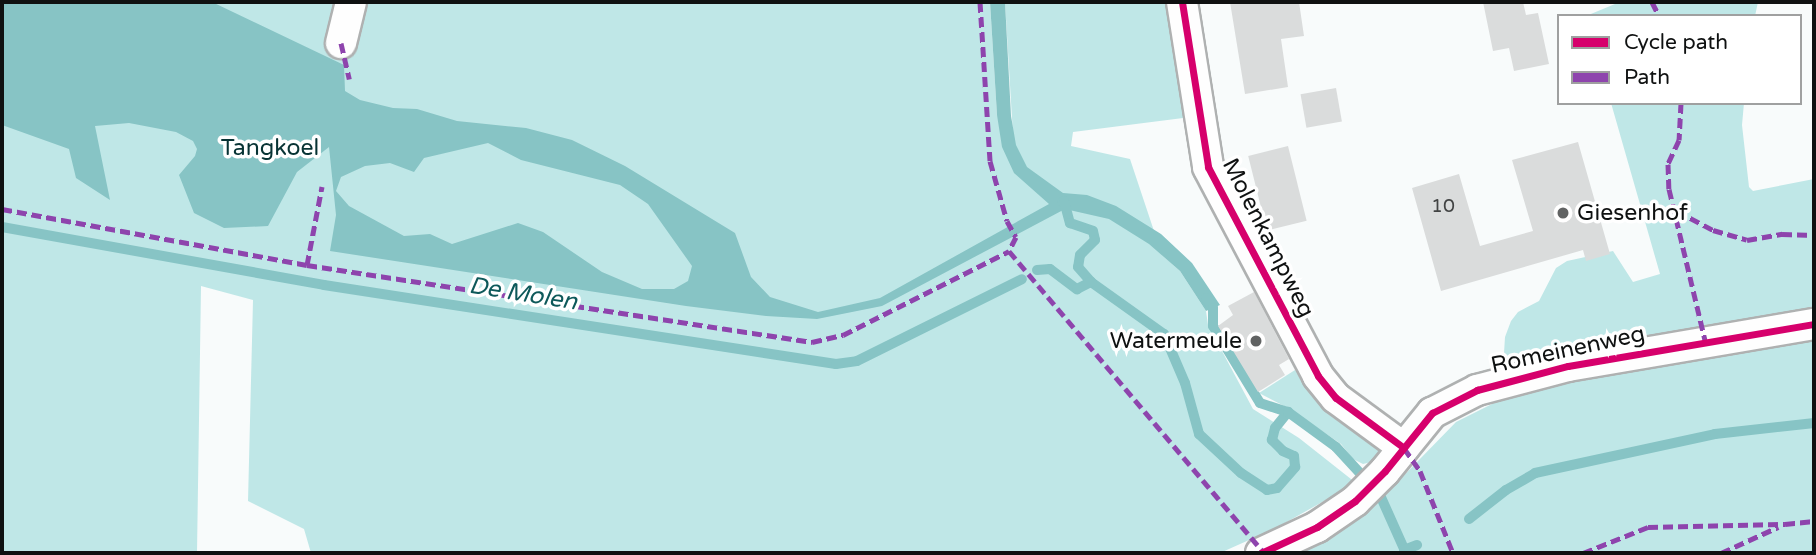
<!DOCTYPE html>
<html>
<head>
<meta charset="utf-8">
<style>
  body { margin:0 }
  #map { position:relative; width:1816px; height:555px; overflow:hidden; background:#f8fbfb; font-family:"Varela Round",sans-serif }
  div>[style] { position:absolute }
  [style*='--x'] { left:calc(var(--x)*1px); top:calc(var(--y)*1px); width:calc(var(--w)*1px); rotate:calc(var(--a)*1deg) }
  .green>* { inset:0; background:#bfe7e7 }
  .water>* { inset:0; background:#87c4c5 }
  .stream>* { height:10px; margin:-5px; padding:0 5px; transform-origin:5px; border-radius:5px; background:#87c4c5 }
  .building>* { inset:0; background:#dadcdc; transform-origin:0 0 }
  .roads { filter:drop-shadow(2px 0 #afb1b1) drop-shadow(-2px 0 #afb1b1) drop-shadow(0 2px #afb1b1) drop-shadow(0 -2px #afb1b1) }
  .minor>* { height:30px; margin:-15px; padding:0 15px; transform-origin:15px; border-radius:15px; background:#fefefe }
  .quiet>* { height:5px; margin-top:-2.5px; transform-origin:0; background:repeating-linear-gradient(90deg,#8e44ad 0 10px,transparent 0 15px) }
  .cycleway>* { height:7px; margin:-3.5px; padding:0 3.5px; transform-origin:3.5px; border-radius:3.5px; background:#d6006c }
  .dots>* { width:19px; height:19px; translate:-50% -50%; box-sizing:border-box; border:4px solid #fff; border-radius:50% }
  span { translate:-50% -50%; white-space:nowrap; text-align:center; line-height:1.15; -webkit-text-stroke:7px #fff; paint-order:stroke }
  .number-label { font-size:19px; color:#424444 }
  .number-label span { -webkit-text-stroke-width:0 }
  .park-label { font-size:23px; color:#073334 }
  .poi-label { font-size:23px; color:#0f1111 }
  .left { translate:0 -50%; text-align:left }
  .right { translate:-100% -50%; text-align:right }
  .street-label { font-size:23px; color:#0f1111 }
  .water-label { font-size:24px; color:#0e595a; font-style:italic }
  .frame { position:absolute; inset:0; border:4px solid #0f1111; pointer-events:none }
  .legend { position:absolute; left:1557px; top:14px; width:245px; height:91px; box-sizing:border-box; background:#fff; border:2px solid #9fa0a0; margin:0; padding:9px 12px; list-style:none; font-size:21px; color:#0f1111 }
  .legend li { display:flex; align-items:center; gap:14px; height:35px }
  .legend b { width:35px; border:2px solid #9fa0a0 }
</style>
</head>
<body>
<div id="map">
  <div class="green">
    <div style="clip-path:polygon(2px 2px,990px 2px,997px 115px,1013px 135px,1005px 2px,1170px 2px,1191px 117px,1073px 132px,1071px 146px,1130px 159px,1162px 255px,1180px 271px,1206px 311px,1208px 325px,1253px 409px,1299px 438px,1356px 483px,1276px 528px,1220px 553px,311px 553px,304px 529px,248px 501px,253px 300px,201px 286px,197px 553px,2px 553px)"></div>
    <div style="clip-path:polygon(1615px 2px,1758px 2px,1755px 16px,1586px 16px,1615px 4px)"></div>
    <div style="clip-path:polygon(1611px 103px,1744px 103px,1742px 125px,1749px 187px,1753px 191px,1814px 179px,1814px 315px,1503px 369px,1505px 337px,1511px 321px,1518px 312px,1539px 301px,1556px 268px,1567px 261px,1613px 251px,1633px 282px,1660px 274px)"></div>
    <div style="clip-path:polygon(1814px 339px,1814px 553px,1295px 553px,1335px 535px,1378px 502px,1456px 422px,1514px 393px,1574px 377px)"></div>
    <div style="clip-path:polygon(1295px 370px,1328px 407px,1375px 440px,1384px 459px,1363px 464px,1353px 459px,1341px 444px,1290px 409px,1259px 393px)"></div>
  </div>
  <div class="water">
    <div style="clip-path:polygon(evenodd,2px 2px,212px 2px,344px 65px,345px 91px,360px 100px,393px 108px,417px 109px,457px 121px,526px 128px,572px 140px,625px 166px,735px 233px,751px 277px,770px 297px,818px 312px,880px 298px,1049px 204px,1014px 173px,1002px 147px,997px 115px,990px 2px,1005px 2px,1011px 116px,1016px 145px,1027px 167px,1063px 193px,1087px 195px,1116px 206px,1161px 234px,1192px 263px,1220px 305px,1206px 311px,1180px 271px,1149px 244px,1109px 219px,1065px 209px,882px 306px,817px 319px,766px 316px,686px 306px,330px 251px,336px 215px,329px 147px,297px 172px,268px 226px,224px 228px,194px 213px,179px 175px,195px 156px,197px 149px,193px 141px,176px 132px,129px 123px,95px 126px,110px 200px,76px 178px,69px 149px,2px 125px,2px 2px,488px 143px,521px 160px,620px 185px,648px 204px,692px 266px,688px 281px,674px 289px,642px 289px,602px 272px,543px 232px,518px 223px,452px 244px,430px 234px,404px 236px,349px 206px,336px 191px,341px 177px,365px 166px,390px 163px,414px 172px,424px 158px,488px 143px)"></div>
  </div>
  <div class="stream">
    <div style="--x:1062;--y:202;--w:2;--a:-27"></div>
    <div style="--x:1064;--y:201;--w:23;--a:75"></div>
    <div style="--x:1070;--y:223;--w:24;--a:19"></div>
    <div style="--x:1093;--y:231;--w:9;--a:77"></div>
    <div style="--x:1095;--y:240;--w:21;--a:135"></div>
    <div style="--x:1080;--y:255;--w:12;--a:99"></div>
    <div style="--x:1078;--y:267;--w:20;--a:49"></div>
    <div style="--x:1091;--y:282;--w:90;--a:35.5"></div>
    <div style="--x:1164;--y:334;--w:53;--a:66.8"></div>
    <div style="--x:1185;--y:383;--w:53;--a:74.6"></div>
    <div style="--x:1199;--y:434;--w:57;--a:42.9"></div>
    <div style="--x:1241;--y:473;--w:31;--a:33"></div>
    <div style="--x:1267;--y:490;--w:10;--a:-11"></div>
    <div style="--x:1277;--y:488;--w:28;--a:-49"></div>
    <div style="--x:1295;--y:467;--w:11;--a:-95"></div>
    <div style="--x:1294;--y:456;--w:12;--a:-156"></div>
    <div style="--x:1283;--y:451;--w:16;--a:-135"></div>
    <div style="--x:1272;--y:440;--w:12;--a:-76"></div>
    <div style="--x:1275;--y:428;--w:21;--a:-51"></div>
    <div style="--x:2;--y:227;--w:327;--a:10.2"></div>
    <div style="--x:324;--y:285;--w:518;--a:8.77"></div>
    <div style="--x:836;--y:364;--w:21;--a:-8"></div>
    <div style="--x:857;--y:361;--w:184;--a:-26.4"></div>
    <div style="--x:1037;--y:270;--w:13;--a:-4"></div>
    <div style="--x:1050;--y:269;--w:34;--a:37"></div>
    <div style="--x:1077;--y:289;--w:16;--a:-27"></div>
    <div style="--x:1206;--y:298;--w:12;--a:55"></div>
    <div style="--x:1213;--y:308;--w:18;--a:90"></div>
    <div style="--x:1213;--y:326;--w:90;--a:58.6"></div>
    <div style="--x:1260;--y:403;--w:29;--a:18"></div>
    <div style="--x:1288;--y:412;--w:59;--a:36.1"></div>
    <div style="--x:1336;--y:447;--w:65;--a:47.5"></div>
    <div style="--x:1380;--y:495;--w:64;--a:65.9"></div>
    <div style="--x:1469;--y:519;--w:47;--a:-38.1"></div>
    <div style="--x:1506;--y:490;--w:34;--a:-30"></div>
    <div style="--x:1535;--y:473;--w:184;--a:-12.2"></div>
    <div style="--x:1715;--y:434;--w:100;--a:-6.3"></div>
    <div style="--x:1404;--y:550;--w:14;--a:-21"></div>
  </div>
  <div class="building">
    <div style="clip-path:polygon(1230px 2px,1299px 2px,1304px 36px,1281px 39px,1288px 87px,1245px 94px)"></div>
    <div style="clip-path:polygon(1483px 2px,1523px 2px,1526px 15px,1538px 13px,1549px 64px,1514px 71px,1509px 48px,1493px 51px)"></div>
    <div style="left:1336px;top:88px;width:34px;height:36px;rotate:80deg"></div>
    <div style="clip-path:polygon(1578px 142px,1610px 254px,1586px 261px,1583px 250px,1441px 291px,1412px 188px,1459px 174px,1480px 246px,1533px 231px,1512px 160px)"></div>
    <div style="left:1288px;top:146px;width:77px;height:41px;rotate:76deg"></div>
    <div style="clip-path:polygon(1254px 292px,1289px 359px,1279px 365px,1285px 375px,1258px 392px,1218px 326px,1233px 315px,1228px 306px)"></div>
  </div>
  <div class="roads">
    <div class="minor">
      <div style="--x:1182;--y:2;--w:167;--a:81"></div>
      <div style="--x:1208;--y:167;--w:236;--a:62.2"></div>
      <div style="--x:1318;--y:376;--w:28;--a:51"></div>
      <div style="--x:1336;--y:398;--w:84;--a:36.3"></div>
      <div style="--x:341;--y:43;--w:42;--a:-76.3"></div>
      <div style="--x:1261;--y:553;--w:62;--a:-24.9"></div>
      <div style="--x:1317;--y:527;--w:46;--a:-34.4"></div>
      <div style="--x:1355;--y:501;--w:42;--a:-45"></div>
      <div style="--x:1385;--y:471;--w:75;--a:-51"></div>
      <div style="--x:1432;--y:413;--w:51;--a:-27.1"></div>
      <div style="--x:1477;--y:390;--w:94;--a:-14.8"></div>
      <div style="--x:1568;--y:366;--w:250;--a:-9.7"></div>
    </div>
  </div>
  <div class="quiet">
    <div style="--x:980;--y:2;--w:159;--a:86.4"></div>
    <div style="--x:990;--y:161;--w:62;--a:74.2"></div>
    <div style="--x:1007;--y:221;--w:18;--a:61"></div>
    <div style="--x:1016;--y:237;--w:16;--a:117"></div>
    <div style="--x:1652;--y:2;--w:16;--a:63"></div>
    <div style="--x:341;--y:43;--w:37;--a:77"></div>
    <div style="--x:1681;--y:103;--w:37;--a:93"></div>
    <div style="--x:1679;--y:140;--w:26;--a:115"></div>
    <div style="--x:1668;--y:164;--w:25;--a:88"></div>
    <div style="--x:1669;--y:189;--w:155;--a:76.6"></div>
    <div style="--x:2;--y:209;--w:310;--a:10.4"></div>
    <div style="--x:307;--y:265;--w:511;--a:8.67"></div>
    <div style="--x:812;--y:342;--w:32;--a:-13"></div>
    <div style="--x:843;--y:335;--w:186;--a:-26.8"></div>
    <div style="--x:1009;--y:251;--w:394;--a:49.8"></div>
    <div style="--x:1677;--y:211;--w:41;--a:27.8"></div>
    <div style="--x:1713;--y:230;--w:35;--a:16"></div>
    <div style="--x:1747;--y:240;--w:36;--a:-10"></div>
    <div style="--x:1782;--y:234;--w:32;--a:2"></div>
    <div style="--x:307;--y:265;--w:80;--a:-79.2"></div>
    <div style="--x:1404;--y:448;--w:28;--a:55"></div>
    <div style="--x:1420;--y:471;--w:88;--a:68.1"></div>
    <div style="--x:1583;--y:553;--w:70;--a:-21.8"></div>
    <div style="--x:1648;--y:527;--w:137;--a:-1.3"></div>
    <div style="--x:1785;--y:524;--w:29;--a:-6"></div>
    <div style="--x:1721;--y:553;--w:63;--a:-24.5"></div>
  </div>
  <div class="cycleway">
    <div style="--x:1182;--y:2;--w:167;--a:81"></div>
    <div style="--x:1208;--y:167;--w:236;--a:62.2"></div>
    <div style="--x:1318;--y:376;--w:28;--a:51"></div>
    <div style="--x:1336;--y:398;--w:84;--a:36.3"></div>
    <div style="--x:1261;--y:553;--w:62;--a:-24.9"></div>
    <div style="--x:1317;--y:527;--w:46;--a:-34.4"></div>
    <div style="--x:1355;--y:501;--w:42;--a:-45"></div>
    <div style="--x:1385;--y:471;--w:75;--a:-51"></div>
    <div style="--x:1432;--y:413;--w:51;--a:-27.1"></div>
    <div style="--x:1477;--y:390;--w:94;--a:-14.8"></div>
    <div style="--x:1568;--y:366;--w:250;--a:-9.7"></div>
  </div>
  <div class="dots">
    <div style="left:1563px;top:213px;background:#616363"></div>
    <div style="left:1256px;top:341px;background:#616363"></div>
  </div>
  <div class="number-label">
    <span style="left:1443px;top:207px">10</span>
  </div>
  <div class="park-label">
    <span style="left:270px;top:148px">Tangkoel</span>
  </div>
  <div class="poi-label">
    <span class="left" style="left:1577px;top:213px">Giesenhof</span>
    <span class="right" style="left:1242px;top:341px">Watermeule</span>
  </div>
  <div class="street-label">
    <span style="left:1268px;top:238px;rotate:63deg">Molenkampweg</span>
    <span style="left:1568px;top:350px;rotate:-12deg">Romeinenweg</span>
  </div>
  <div class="water-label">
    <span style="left:523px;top:294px;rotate:9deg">De Molen</span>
  </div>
  <div class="frame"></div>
  <ul class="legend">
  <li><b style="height:9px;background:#d6006c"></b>Cycle path</li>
  <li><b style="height:9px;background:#8e44ad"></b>Path</li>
  </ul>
</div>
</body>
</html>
